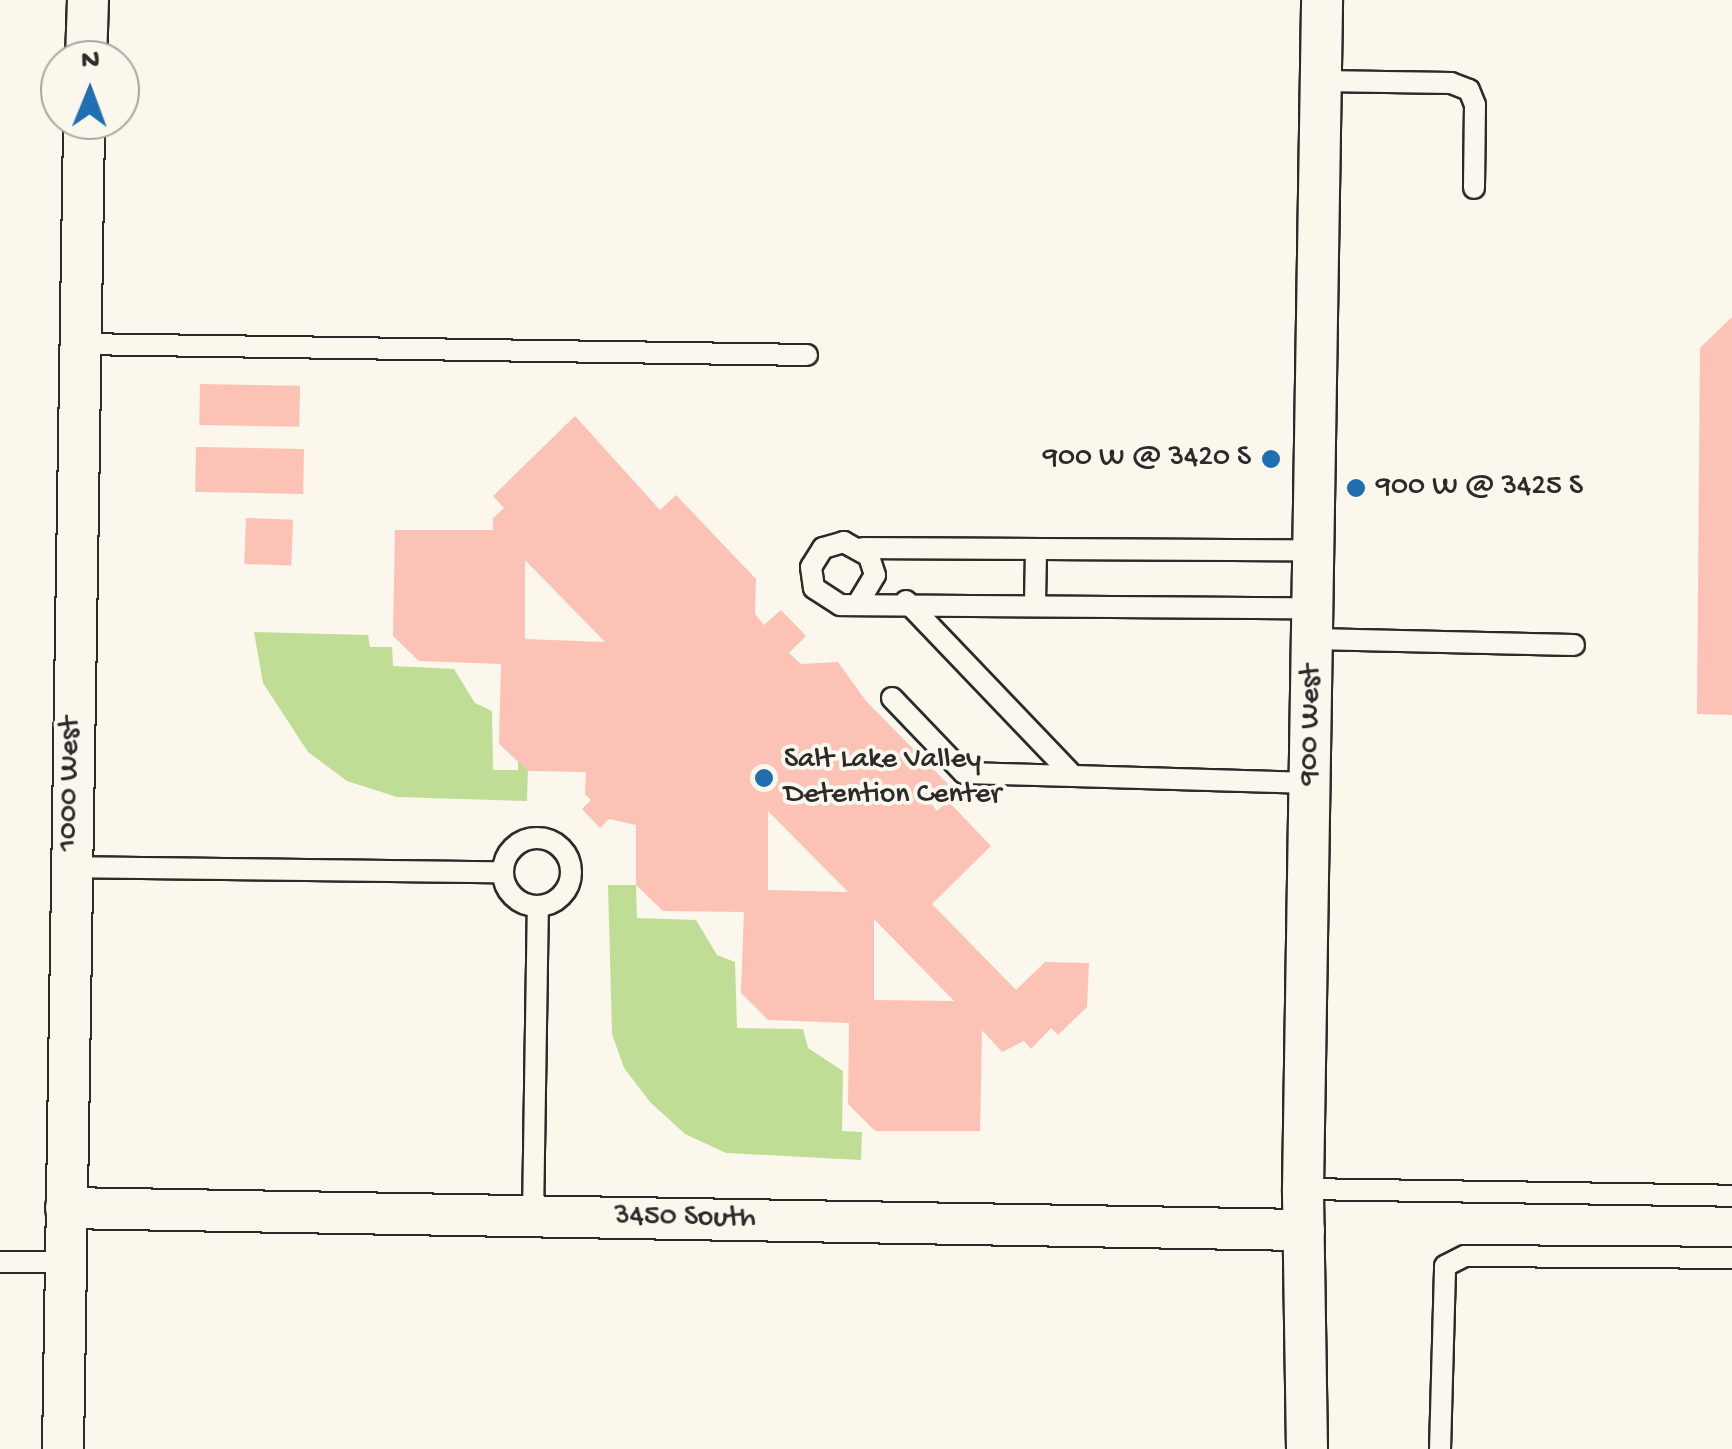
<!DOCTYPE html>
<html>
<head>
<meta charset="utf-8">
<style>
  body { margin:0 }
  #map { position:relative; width:1732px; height:1449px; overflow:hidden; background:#fbf7ec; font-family:"Gochi Hand",sans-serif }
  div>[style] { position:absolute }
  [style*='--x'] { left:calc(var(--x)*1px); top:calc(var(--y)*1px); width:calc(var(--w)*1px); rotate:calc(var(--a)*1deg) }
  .green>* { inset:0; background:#c0dd95 }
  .building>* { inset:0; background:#fdc2b6; transform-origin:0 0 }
  .roads { filter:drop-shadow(2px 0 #2b2b2b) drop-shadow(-2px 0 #2b2b2b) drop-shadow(0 2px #2b2b2b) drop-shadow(0 -2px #2b2b2b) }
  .service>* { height:20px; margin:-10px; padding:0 10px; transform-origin:10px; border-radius:10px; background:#fbf7ec }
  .service>.ring { margin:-10px; padding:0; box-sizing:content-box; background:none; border:20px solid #fbf7ec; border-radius:50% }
  .minor>* { height:40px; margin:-20px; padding:0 20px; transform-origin:20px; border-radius:20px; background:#fbf7ec }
  .dots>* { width:28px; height:28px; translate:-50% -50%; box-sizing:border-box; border:5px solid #fbf7ec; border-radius:50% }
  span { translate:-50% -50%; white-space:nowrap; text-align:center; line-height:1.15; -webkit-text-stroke:8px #fbf7ec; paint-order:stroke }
  .poi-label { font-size:30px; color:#2b2b2b }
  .right { translate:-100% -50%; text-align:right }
  .left { translate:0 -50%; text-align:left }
  .street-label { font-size:30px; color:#2b2b2b }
  .north { position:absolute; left:40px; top:40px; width:100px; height:100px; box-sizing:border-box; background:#fbf7ec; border:2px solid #a8a59f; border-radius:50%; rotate:1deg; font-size:28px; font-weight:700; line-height:40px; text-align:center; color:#2b2b2b }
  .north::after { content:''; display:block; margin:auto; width:35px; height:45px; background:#1f6fb2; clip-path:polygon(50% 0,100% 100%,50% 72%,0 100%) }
</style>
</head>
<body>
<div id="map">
  <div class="green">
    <div style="clip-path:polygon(254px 632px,368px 635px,370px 647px,392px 647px,393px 666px,454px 669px,475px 703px,492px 711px,493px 770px,518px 770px,518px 756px,528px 767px,527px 801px,397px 797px,347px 781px,308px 752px,263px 683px)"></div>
    <div style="clip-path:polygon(608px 885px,636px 885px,637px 918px,696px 920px,717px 955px,735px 962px,737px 1028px,803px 1029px,808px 1048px,843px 1071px,842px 1131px,862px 1132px,861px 1160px,726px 1153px,685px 1134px,650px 1102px,624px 1068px,612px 1034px)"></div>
  </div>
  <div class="building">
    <div style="clip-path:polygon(1732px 317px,1732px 715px,1697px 714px,1700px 348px)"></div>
    <div style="left:200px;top:384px;width:100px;height:41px;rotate:1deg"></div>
    <div style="clip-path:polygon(evenodd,575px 416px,660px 510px,676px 495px,756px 579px,755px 614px,764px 625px,781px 610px,806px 636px,789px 653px,801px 664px,838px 662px,866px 701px,948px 784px,930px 802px,937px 811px,948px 801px,991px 846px,932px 904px,1016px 990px,1045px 962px,1089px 963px,1087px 1007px,1058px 1035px,1051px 1028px,1031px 1049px,1024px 1041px,1002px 1052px,982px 1030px,980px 1131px,875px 1131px,848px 1104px,849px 1023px,768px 1020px,741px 993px,744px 912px,663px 911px,636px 885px,636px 825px,609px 819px,600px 828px,582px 809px,591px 800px,585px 794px,586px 772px,528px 771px,499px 744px,501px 664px,419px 661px,393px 636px,395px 530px,493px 530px,493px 518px,504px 508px,493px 496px,575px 416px,525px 560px,605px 642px,525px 639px,525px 560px,575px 416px,768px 811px,848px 892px,768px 890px,768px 811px,575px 416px,874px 919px,954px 1001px,874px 1000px,874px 919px)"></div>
    <div style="left:196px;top:447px;width:108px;height:45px;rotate:1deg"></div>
    <div style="left:246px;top:518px;width:47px;height:46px;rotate:2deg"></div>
  </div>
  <div class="roads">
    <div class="service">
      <div style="--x:1321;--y:81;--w:130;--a:0.9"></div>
      <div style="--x:1451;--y:83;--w:19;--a:21"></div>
      <div style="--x:1469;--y:90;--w:16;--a:68"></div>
      <div style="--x:1475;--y:105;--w:83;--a:90.7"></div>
      <div style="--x:78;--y:344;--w:729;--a:0.86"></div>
      <div style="--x:863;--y:548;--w:451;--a:0.3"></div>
      <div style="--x:860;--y:600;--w:29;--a:-59"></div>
      <div style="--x:875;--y:575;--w:20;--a:-108"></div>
      <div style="--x:869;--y:556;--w:29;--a:-151"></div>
      <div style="--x:844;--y:542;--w:22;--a:164"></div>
      <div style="--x:823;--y:548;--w:22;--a:122"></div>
      <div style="--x:811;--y:567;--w:21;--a:82"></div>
      <div style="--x:814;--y:588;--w:31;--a:33"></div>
      <div style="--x:840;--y:605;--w:474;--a:0.4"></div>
      <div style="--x:906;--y:601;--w:242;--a:46.3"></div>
      <div style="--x:1073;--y:776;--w:238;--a:1.7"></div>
      <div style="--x:1035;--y:603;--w:52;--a:-88.9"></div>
      <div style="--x:1313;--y:639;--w:261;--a:1.3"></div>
      <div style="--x:892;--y:698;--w:104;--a:46.2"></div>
      <div style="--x:964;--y:773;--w:109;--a:1.6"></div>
      <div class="ring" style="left:503px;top:838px;width:48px;height:48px"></div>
      <div style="--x:69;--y:867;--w:434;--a:0.7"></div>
      <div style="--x:1303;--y:1189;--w:429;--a:0.9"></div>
      <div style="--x:533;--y:1216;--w:310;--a:-89.1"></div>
      <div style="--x:0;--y:1262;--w:65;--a:0"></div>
      <div style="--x:1440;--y:1449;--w:183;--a:-88.4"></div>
      <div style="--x:1445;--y:1266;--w:22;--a:-27"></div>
      <div style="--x:1465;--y:1256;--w:267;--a:0.4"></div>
    </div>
    <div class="minor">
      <div style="--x:86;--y:60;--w:60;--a:-88.1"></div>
      <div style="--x:66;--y:1208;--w:1238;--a:1.02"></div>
      <div style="--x:63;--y:1449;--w:1329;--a:-89.09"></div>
      <div style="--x:1307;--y:1449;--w:260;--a:-90.9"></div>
      <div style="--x:1303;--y:1189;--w:1189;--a:-89.08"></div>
    </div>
  </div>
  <div class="dots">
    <div style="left:1271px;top:459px;background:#1f6fb2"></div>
    <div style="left:1356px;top:488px;background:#1f6fb2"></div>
    <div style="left:764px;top:778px;background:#1f6fb2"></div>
  </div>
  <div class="poi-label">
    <span class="right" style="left:1251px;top:459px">900 W @ 3420 S</span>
    <span class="left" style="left:1376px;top:488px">900 W @ 3425 S</span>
    <span class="left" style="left:784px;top:778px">Salt Lake Valley<br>Detention Center</span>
  </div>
  <div class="street-label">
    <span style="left:1312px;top:725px;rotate:-89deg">900 West</span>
    <span style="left:71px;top:784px;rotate:-89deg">1000 West</span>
    <span style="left:685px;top:1219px;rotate:1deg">3450 South</span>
  </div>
  <div class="north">N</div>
</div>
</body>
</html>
